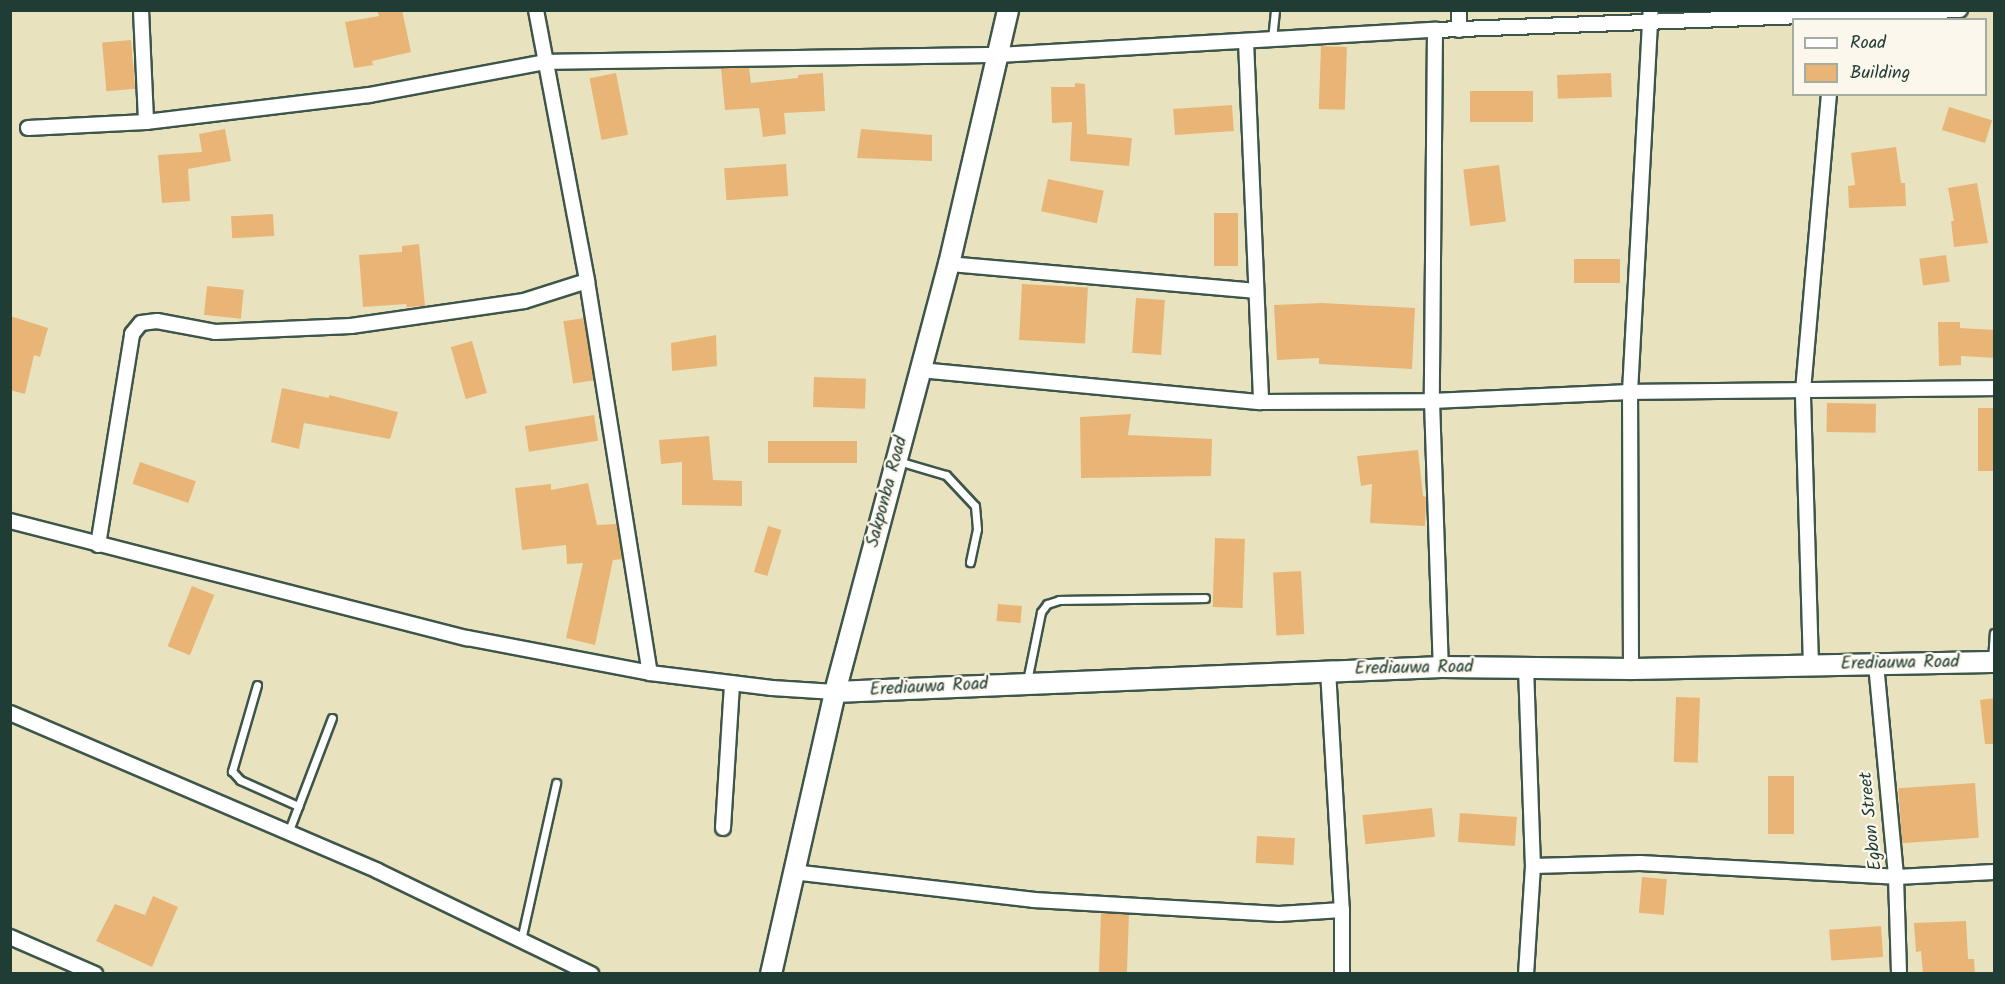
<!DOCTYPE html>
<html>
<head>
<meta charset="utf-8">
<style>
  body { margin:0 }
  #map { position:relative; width:2005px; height:984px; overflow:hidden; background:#e9e2bf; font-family:Kalam,sans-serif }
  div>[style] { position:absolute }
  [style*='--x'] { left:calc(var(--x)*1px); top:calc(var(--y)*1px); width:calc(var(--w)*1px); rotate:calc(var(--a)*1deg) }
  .building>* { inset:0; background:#e9b576; transform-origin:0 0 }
  .roads { filter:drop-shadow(2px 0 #3d5649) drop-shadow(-2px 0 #3d5649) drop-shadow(0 2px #3d5649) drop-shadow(0 -2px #3d5649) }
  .lane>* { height:7px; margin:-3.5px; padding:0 3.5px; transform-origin:3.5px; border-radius:3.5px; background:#fff }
  .street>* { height:14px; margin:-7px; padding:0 7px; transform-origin:7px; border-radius:7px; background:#fff }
  .secondary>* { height:20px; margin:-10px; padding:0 10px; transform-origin:10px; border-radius:10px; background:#fff }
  span { translate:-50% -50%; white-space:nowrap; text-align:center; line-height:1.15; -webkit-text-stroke:4.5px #fbf7ec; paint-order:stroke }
  .street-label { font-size:18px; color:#1f3d34 }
  .frame { position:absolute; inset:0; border:12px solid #1f3d34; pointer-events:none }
  .legend { position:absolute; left:1792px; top:18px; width:195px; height:78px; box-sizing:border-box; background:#fbf7ec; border:2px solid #a3ada2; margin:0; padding:8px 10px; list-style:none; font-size:18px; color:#1f3d34 }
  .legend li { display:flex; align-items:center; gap:12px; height:30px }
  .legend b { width:30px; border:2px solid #a3ada2 }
</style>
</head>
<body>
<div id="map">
  <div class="building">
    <div style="clip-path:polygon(377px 10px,402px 10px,411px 52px,372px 61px,373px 65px,354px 68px,345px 22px,379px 16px)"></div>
    <div style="left:131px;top:40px;width:49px;height:29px;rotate:85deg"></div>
    <div style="left:1321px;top:46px;width:26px;height:63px;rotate:2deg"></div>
    <div style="clip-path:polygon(721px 68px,749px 68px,751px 83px,798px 78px,798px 75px,823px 73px,825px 111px,784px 113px,786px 134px,763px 137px,759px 108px,725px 110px)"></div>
    <div style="left:616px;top:73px;width:63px;height:27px;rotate:79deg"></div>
    <div style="left:1611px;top:73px;width:24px;height:54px;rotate:88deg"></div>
    <div style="clip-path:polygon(1075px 83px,1085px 84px,1087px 134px,1132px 138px,1129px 166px,1070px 161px,1072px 122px,1052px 123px,1051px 87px,1075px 87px)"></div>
    <div style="left:1470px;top:91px;width:63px;height:31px"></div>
    <div style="left:1232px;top:105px;width:26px;height:59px;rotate:86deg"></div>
    <div style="left:1949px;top:107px;width:45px;height:24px;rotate:17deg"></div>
    <div style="clip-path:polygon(225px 129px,231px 161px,188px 169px,190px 201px,162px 203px,158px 155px,202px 152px,199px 134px)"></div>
    <div style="clip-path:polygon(861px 129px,932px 135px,932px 161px,857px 158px)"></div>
    <div style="clip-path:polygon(1896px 147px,1901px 183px,1905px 183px,1906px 206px,1849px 208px,1848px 186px,1855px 185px,1851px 153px)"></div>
    <div style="left:786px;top:164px;width:32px;height:62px;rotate:86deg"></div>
    <div style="left:1499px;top:165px;width:57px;height:36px;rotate:83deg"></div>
    <div style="left:1048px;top:179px;width:57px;height:33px;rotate:12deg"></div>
    <div style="clip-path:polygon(1977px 183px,1988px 243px,1954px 247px,1951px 221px,1954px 221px,1948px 188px)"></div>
    <div style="left:1214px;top:213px;width:24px;height:53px"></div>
    <div style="left:273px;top:214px;width:22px;height:42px;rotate:87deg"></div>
    <div style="clip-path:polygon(419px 244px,425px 306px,407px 307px,406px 304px,363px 307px,359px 255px,402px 252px,402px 246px)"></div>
    <div style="left:1946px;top:255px;width:27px;height:27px;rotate:82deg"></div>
    <div style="left:1574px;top:259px;width:46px;height:24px"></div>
    <div style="left:1022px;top:284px;width:66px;height:56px;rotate:3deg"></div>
    <div style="left:207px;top:286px;width:37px;height:29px;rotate:6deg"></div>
    <div style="left:1136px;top:298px;width:29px;height:55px;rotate:4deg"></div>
    <div style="clip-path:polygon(1322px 303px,1415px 308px,1412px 369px,1319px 364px,1319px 358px,1277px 360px,1274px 305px)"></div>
    <div style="clip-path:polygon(10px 316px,48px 328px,40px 357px,34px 355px,25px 394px,10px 390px)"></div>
    <div style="left:584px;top:318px;width:63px;height:21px;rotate:81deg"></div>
    <div style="clip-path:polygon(1938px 322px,1960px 322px,1960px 328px,1995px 330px,1995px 358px,1961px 356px,1961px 365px,1939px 366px)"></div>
    <div style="clip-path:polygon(716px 335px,717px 366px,672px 371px,671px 343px)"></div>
    <div style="left:472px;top:341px;width:54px;height:22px;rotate:74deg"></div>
    <div style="left:814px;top:377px;width:52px;height:30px;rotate:2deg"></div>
    <div style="clip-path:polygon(282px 388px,329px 398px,329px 395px,398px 412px,390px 439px,304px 423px,299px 449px,271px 442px)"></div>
    <div style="left:1827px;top:403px;width:49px;height:29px;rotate:1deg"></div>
    <div style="left:1978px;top:408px;width:17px;height:63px"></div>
    <div style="clip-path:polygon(1131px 414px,1128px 435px,1212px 439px,1211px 476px,1081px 478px,1080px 417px)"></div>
    <div style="left:594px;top:415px;width:26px;height:70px;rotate:81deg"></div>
    <div style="clip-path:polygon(709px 436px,713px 480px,742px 481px,742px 506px,682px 505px,682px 462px,661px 464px,659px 440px)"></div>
    <div style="left:857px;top:441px;width:22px;height:89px;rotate:90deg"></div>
    <div style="clip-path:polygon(1418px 450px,1423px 496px,1426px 497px,1425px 526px,1370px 523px,1372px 484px,1361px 486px,1357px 456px)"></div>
    <div style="left:140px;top:462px;width:59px;height:23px;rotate:19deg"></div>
    <div style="clip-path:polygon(588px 483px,597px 525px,617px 524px,623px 559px,613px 560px,595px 645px,566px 638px,583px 563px,567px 564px,566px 545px,522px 550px,515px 488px,551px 484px,551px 490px)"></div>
    <div style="left:768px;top:526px;width:14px;height:48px;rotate:17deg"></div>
    <div style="left:1215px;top:538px;width:30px;height:69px;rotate:2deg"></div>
    <div style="left:1301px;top:571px;width:63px;height:28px;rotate:87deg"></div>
    <div style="left:192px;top:586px;width:24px;height:65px;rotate:22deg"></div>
    <div style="left:998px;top:604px;width:24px;height:17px;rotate:5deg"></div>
    <div style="left:1676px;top:697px;width:24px;height:65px;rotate:2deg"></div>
    <div style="clip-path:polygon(1995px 698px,1995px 744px,1985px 744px,1980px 700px)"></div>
    <div style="left:1768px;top:776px;width:26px;height:58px"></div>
    <div style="left:1975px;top:783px;width:55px;height:77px;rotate:86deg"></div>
    <div style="left:1432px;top:808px;width:29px;height:70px;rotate:84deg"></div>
    <div style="left:1460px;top:813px;width:57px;height:29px;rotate:4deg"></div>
    <div style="left:1257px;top:836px;width:38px;height:27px;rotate:3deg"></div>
    <div style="left:1642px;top:877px;width:25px;height:36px;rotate:5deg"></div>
    <div style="clip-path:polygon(153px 896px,178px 907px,152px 967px,96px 941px,115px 904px,145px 915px)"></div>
    <div style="left:1101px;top:913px;width:28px;height:59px;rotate:2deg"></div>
    <div style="clip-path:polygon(1966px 921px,1968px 959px,1974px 959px,1975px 974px,1923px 974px,1921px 951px,1916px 952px,1914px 923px)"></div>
    <div style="left:1881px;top:926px;width:31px;height:52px;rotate:86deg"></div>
  </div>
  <div class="roads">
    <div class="lane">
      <div style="--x:1272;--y:39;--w:29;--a:-84"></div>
      <div style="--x:898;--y:461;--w:50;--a:16.3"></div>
      <div style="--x:946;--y:475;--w:42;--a:46.9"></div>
      <div style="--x:975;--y:506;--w:23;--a:85"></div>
      <div style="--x:977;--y:529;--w:34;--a:102"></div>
      <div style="--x:1992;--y:660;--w:27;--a:-86"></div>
      <div style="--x:1027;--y:681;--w:70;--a:-78.5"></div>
      <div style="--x:1041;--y:612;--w:10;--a:-53"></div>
      <div style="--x:1047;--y:604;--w:13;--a:-18"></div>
      <div style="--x:1059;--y:600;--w:146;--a:-0.8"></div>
      <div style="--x:257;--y:685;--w:90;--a:106.2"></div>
      <div style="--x:232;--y:771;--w:12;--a:48"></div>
      <div style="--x:240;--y:780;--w:64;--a:24.1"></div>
      <div style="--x:288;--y:833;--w:123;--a:-69.1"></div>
      <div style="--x:521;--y:940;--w:161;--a:-77.4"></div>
    </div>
    <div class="street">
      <div style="--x:141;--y:10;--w:112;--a:87.4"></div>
      <div style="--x:536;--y:10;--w:276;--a:79.3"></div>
      <div style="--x:587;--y:281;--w:397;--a:80.9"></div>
      <div style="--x:650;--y:673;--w:123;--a:7"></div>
      <div style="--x:772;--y:688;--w:63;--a:3.6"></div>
      <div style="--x:1459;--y:10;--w:20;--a:90"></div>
      <div style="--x:1435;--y:30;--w:371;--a:90.5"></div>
      <div style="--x:1432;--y:401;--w:266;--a:88.1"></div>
      <div style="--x:1246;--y:41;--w:361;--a:87.6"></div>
      <div style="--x:28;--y:128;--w:118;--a:-2.9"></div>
      <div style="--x:146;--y:122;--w:225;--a:-6.9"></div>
      <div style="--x:369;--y:95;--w:180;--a:-10.6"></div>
      <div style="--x:546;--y:62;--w:451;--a:-0.9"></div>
      <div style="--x:997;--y:55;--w:439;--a:-3.3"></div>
      <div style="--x:1435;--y:30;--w:525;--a:-2.18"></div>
      <div style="--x:949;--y:264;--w:308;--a:5"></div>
      <div style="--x:920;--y:370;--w:342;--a:5.4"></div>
      <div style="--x:1261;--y:402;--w:171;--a:-0.3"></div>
      <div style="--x:1432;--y:401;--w:198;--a:-2.6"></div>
      <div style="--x:1630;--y:392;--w:364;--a:-0.6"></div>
      <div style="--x:10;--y:521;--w:472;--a:14.4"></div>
      <div style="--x:467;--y:638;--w:186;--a:10.8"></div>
      <div style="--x:98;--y:545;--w:214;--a:-80.8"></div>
      <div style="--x:132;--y:334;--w:14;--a:-51"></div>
      <div style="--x:141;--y:323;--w:16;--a:-7"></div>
      <div style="--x:157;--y:321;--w:59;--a:10.7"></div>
      <div style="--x:215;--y:332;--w:136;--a:-2.5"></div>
      <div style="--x:351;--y:326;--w:175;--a:-8.2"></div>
      <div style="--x:524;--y:301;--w:66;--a:-17.6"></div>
      <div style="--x:1876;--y:664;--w:214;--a:84.6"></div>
      <div style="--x:1896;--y:877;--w:97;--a:88.2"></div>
      <div style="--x:1811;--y:666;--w:275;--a:-91.7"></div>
      <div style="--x:1803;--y:391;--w:298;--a:-85"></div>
      <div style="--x:1526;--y:667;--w:199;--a:88"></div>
      <div style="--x:1533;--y:866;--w:108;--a:93.7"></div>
      <div style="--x:1631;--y:669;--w:277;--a:-90.2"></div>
      <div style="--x:1630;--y:392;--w:383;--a:-86.9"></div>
      <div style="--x:1328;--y:670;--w:240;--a:86.7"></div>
      <div style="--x:1342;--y:910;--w:64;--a:90"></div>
      <div style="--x:10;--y:713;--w:400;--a:23.2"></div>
      <div style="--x:378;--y:871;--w:237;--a:25.8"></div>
      <div style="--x:723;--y:828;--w:145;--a:-86.4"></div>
      <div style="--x:1533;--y:866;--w:107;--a:-1.6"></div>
      <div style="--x:1640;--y:863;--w:256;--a:3.1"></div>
      <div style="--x:1896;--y:877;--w:98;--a:-2.9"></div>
      <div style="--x:793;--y:872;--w:243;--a:6.6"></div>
      <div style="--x:1034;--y:900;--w:245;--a:3.3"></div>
      <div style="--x:1279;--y:914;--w:63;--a:-3.6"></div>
      <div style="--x:10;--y:937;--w:93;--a:23.5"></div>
    </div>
    <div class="secondary">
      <div style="--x:835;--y:692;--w:607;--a:-2.36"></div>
      <div style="--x:1441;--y:667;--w:190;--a:0.6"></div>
      <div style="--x:1631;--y:669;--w:363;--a:-1.1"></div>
      <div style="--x:771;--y:974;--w:289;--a:-77.2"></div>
      <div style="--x:835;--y:692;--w:443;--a:-75.1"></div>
      <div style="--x:949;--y:264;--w:261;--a:-76.9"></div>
    </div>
  </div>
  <div class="street-label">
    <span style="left:888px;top:492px;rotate:-75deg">Sakponba Road</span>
    <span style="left:1900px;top:664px;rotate:-1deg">Erediauwa Road</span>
    <span style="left:1414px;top:669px;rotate:-1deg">Erediauwa Road</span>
    <span style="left:929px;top:688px;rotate:-3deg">Erediauwa Road</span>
    <span style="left:1872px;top:821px;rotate:-96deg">Egbon Street</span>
  </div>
  <div class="frame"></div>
  <ul class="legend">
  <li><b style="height:8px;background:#fff"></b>Road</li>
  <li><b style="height:16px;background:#e9b576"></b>Building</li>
  </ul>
</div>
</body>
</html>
